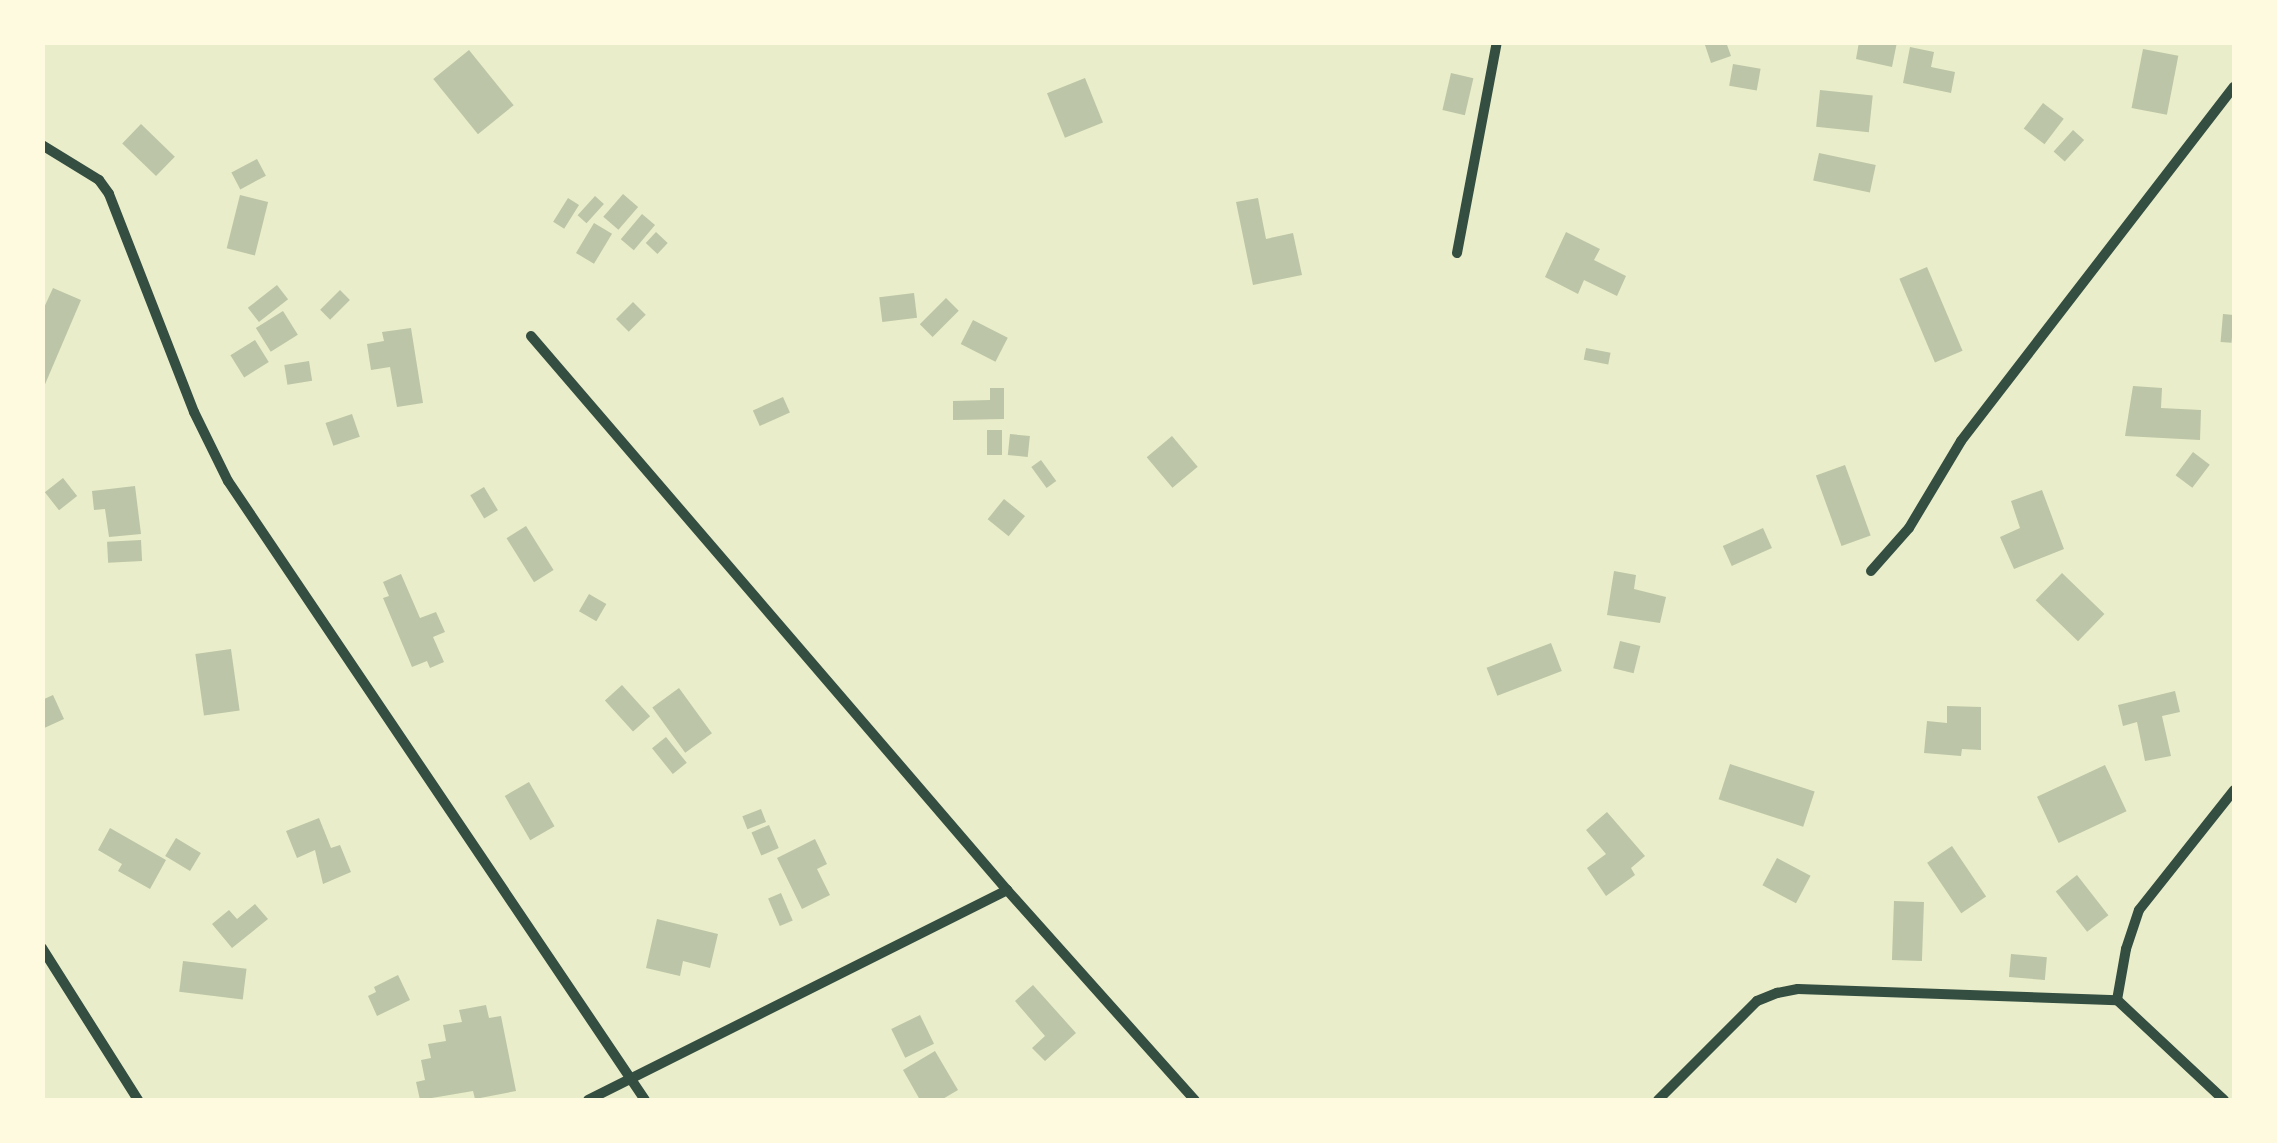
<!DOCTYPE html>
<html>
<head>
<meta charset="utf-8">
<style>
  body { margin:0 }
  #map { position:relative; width:2277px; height:1143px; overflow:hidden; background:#e9edc9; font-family:"Sofia Sans Condensed",sans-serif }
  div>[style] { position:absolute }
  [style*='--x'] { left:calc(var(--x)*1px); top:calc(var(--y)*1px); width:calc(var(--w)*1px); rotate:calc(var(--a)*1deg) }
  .building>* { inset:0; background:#bcc5a7; transform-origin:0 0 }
  .minor>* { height:10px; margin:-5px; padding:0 5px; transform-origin:5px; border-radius:5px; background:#344e41 }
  span { translate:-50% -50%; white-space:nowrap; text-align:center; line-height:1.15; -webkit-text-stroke:10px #fefae0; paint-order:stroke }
  .frame { position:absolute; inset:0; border:45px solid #fefae0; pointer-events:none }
</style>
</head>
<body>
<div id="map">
  <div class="building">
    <div style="clip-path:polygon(1704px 42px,1726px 42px,1731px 56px,1711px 63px)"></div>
    <div style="clip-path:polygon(1859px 42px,1897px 42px,1892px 67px,1856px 59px)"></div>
    <div style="clip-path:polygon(1910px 47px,1934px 52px,1931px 67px,1955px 72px,1951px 93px,1903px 83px)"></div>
    <div style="left:2143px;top:49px;width:36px;height:60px;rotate:11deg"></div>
    <div style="left:469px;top:50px;width:71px;height:46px;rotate:51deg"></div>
    <div style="left:1733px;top:64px;width:28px;height:22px;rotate:10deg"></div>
    <div style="left:1451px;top:73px;width:23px;height:38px;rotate:13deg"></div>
    <div style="left:1085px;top:78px;width:48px;height:41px;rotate:68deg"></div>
    <div style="left:1820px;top:90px;width:53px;height:37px;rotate:6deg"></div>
    <div style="left:2043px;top:103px;width:26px;height:32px;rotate:37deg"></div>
    <div style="left:141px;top:124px;width:47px;height:27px;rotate:44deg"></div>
    <div style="left:2073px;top:130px;width:15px;height:29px;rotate:42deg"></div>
    <div style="left:1819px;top:153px;width:58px;height:28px;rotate:12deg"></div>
    <div style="left:257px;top:159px;width:19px;height:29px;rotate:62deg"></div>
    <div style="left:623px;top:194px;width:20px;height:30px;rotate:41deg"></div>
    <div style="left:240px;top:195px;width:29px;height:55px;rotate:14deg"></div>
    <div style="left:595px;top:196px;width:12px;height:26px;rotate:42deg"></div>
    <div style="left:568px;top:198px;width:13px;height:28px;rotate:32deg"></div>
    <div style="clip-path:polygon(1258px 198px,1266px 239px,1293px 233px,1302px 275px,1253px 285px,1236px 202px)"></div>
    <div style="left:642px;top:214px;width:17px;height:33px;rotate:40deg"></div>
    <div style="left:594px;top:223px;width:21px;height:35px;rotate:31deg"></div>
    <div style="left:656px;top:232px;width:16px;height:15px;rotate:43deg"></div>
    <div style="clip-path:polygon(1566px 232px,1600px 249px,1594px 260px,1626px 276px,1617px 296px,1584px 280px,1578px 294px,1545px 277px)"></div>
    <div style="left:1927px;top:267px;width:91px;height:30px;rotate:67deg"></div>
    <div style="left:277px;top:285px;width:18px;height:37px;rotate:52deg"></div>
    <div style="clip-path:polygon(53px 288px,81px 300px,43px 389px,42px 312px)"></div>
    <div style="left:340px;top:290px;width:14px;height:28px;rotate:45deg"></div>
    <div style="left:914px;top:293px;width:25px;height:35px;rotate:83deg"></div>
    <div style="left:946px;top:298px;width:18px;height:37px;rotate:45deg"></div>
    <div style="left:633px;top:302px;width:18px;height:24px;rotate:45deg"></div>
    <div style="left:283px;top:311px;width:28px;height:32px;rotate:58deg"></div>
    <div style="left:2223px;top:314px;width:11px;height:28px;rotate:5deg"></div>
    <div style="left:973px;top:320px;width:39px;height:27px;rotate:27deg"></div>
    <div style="clip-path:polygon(411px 328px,423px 403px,397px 407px,390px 367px,371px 370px,367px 344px,384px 341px,382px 332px)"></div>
    <div style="left:255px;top:340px;width:26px;height:29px;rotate:58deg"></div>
    <div style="left:1586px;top:348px;width:25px;height:12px;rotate:11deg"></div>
    <div style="left:309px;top:361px;width:20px;height:25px;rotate:81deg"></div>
    <div style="clip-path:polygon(2133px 386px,2162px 388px,2161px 408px,2201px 410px,2200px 440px,2125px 436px)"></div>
    <div style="clip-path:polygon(990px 388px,1004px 388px,1004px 419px,953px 420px,953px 401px,990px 400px)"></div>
    <div style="left:783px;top:397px;width:17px;height:33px;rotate:66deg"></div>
    <div style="left:352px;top:414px;width:24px;height:28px;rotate:71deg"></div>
    <div style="left:987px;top:430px;width:15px;height:25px"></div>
    <div style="left:1010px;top:434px;width:20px;height:21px;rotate:6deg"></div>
    <div style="left:1172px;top:436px;width:40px;height:33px;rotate:50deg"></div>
    <div style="left:2193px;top:452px;width:21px;height:29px;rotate:37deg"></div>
    <div style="left:1041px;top:460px;width:26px;height:12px;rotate:54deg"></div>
    <div style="left:1845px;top:465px;width:75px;height:31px;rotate:70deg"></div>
    <div style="left:63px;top:478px;width:23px;height:23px;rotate:52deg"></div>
    <div style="clip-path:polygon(135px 486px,141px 534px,109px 537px,105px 509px,94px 510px,92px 491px)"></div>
    <div style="left:484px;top:487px;width:27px;height:16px;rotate:59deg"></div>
    <div style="clip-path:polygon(2042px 490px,2064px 549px,2014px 569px,2000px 537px,2020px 528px,2011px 501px)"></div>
    <div style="left:1004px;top:499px;width:27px;height:26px;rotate:39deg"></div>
    <div style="left:526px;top:526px;width:52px;height:23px;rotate:58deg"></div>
    <div style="left:1763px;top:528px;width:22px;height:44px;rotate:66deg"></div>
    <div style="left:141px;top:540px;width:21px;height:34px;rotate:87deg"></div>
    <div style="clip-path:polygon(1614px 571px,1636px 575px,1634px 589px,1666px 597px,1660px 623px,1607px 615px)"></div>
    <div style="left:2062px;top:573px;width:59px;height:38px;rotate:44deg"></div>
    <div style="clip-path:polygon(401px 574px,420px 618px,436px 612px,445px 632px,433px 637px,444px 662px,430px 668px,427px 661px,412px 667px,383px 598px,389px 596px,383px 582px)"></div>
    <div style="left:589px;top:594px;width:20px;height:20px;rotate:30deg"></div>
    <div style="left:1620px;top:641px;width:21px;height:28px;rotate:14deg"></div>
    <div style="left:1551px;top:643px;width:30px;height:69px;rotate:69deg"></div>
    <div style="left:231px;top:649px;width:62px;height:36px;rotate:82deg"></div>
    <div style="left:622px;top:685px;width:42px;height:23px;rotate:48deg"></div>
    <div style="left:679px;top:688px;width:56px;height:33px;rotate:54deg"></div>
    <div style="clip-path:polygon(2175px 691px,2180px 712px,2162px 716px,2171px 756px,2145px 761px,2137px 722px,2123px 726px,2118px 705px)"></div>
    <div style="clip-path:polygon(53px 695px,64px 719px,42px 729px,42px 700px)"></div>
    <div style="clip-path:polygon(1947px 706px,1981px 707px,1981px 750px,1962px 749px,1961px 756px,1924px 753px,1927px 721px,1947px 723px)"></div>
    <div style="left:666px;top:737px;width:33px;height:18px;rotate:51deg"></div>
    <div style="left:1730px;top:764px;width:89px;height:37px;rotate:18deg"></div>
    <div style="left:2105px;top:765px;width:51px;height:75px;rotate:65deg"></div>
    <div style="left:529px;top:782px;width:51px;height:28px;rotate:60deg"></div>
    <div style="left:761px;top:809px;width:14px;height:20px;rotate:69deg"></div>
    <div style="clip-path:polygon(1607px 812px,1645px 856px,1631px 868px,1635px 875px,1606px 896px,1587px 868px,1606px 854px,1586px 830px)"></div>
    <div style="clip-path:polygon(319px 818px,331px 848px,340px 845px,351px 872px,323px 884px,315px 850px,297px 858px,286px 831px)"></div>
    <div style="left:769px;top:825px;width:25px;height:19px;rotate:67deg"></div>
    <div style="clip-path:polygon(110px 828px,166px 860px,150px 889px,118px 871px,122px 864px,98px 850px)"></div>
    <div style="left:176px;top:838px;width:29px;height:21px;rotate:31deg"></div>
    <div style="clip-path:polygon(815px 839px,827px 864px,817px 869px,830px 895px,802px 909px,777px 858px)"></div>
    <div style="left:1952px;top:846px;width:61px;height:30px;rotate:56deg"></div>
    <div style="left:1777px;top:858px;width:38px;height:31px;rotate:28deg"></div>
    <div style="left:2077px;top:875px;width:51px;height:27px;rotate:52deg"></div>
    <div style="left:781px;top:893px;width:30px;height:14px;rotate:67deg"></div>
    <div style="left:1894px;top:901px;width:30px;height:59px;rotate:2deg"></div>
    <div style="clip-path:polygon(255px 904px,268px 919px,232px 948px,212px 924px,229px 910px,237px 919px)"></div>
    <div style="clip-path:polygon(657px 919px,718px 934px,710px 968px,683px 961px,680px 976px,646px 968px)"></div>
    <div style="left:2011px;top:954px;width:36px;height:23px;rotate:5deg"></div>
    <div style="left:183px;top:961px;width:64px;height:31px;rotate:7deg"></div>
    <div style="clip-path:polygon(398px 975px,410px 1000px,377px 1016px,368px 996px,376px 992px,374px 987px)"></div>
    <div style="clip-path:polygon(1033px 985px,1076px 1033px,1045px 1061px,1032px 1048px,1045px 1036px,1015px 1001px)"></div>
    <div style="clip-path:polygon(486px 1005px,489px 1018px,501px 1016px,516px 1091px,475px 1099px,473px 1091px,420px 1100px,416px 1082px,425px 1080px,421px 1060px,431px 1058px,428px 1044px,446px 1041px,443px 1025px,462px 1022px,459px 1010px)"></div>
    <div style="left:920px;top:1015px;width:32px;height:32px;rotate:64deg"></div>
    <div style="clip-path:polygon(935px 1051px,958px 1090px,941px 1100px,920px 1100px,903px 1070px)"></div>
  </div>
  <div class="minor">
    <div style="--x:42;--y:145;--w:67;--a:31.6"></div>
    <div style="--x:99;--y:180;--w:17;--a:54"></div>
    <div style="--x:109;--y:194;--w:234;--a:68.7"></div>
    <div style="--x:194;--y:412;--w:77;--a:63.8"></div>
    <div style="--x:228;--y:481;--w:746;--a:56.03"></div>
    <div style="--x:1457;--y:253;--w:215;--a:-79.3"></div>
    <div style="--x:531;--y:336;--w:730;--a:49.33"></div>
    <div style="--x:1007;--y:890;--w:282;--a:48.2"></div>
    <div style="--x:1871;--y:571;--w:57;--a:-48.5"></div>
    <div style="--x:1909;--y:528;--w:101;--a:-59.1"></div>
    <div style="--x:1961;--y:441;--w:447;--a:-52.4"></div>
    <div style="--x:42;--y:948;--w:180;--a:57.7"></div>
    <div style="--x:588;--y:1100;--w:469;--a:-26.6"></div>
    <div style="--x:1658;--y:1100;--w:140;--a:-45"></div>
    <div style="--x:1757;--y:1001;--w:22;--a:-22"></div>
    <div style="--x:1777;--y:993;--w:21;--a:-11"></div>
    <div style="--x:1798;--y:989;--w:319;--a:2"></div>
    <div style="--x:2224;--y:1100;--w:146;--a:-136.9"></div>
    <div style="--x:2117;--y:1000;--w:52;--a:-80"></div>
    <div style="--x:2126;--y:949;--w:41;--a:-71.6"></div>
    <div style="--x:2139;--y:910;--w:153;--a:-51.6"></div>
  </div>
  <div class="frame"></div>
</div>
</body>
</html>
